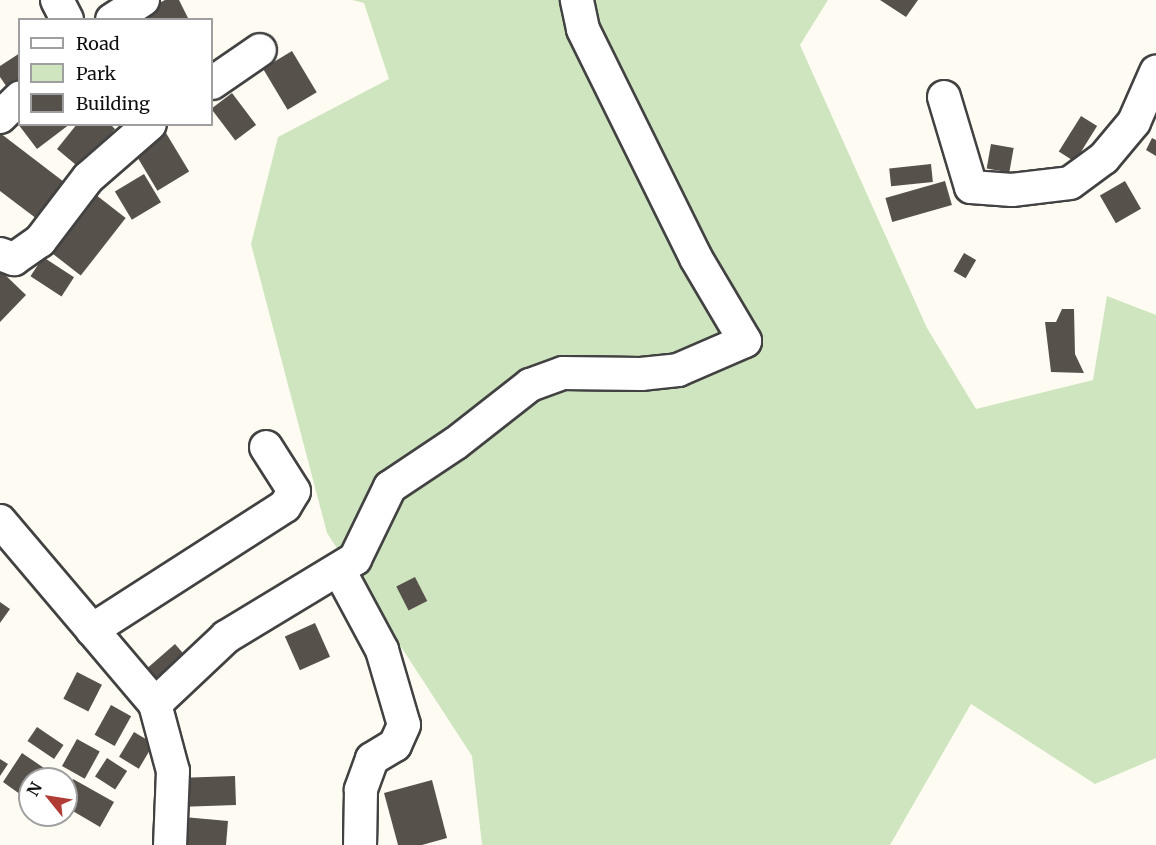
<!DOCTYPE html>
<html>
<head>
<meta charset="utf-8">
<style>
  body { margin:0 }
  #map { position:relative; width:1156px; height:845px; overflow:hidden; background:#fefcf2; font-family:Merriweather,serif }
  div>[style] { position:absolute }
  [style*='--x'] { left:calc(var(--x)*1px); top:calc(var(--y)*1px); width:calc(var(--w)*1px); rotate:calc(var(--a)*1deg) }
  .green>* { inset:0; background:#cfe5bf }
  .building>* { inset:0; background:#57514c; transform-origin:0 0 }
  .roads { filter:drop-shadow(2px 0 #424242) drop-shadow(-2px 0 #424242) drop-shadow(0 2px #424242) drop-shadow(0 -2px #424242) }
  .minor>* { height:32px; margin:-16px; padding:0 16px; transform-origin:16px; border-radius:16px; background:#fff }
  span { translate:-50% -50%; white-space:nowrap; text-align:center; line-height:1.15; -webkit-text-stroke:6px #fff; paint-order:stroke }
  .legend { position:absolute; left:18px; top:18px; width:195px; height:108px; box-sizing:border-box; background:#fff; border:2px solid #9f9f9f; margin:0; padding:8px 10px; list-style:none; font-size:18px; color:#0f0f0f }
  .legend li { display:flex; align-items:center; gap:12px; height:30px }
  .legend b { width:30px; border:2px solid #9f9f9f }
  .north { position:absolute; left:18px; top:767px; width:60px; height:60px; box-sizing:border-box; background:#fff; border:2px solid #9f9f9f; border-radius:50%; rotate:300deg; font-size:16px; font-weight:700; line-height:24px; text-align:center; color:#0f0f0f }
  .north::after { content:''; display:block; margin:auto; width:21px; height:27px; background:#b03c36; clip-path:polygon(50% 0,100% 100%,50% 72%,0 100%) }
</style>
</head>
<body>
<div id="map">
  <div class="green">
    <div style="clip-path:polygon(352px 0,828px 0,800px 45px,927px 328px,976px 409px,1093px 380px,1107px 296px,1156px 315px,1156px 758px,1095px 784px,971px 704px,890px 845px,482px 845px,472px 756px,327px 533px,251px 244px,278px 137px,389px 79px,364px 3px)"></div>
  </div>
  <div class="building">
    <div style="clip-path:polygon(165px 0,179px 0,189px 20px,138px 20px,136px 15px)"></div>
    <div style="clip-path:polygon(880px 0,918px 0,906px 17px)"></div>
    <div style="left:292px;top:51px;width:48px;height:34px;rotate:59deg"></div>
    <div style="clip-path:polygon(20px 53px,20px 87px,11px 93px,0 77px,0 66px)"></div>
    <div style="left:232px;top:93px;width:40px;height:26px;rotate:53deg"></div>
    <div style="clip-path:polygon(20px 110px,20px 124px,70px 124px,37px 149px,12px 116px)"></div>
    <div style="left:1081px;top:116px;width:19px;height:42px;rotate:32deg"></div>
    <div style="clip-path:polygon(77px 124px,110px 124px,115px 129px,82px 170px,57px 149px)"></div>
    <div style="clip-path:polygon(0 133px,68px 185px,41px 222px,0 191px)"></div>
    <div style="left:166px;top:133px;width:45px;height:37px;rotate:59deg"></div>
    <div style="clip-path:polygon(1152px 138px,1156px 140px,1156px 156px,1146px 150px)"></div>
    <div style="left:991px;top:144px;width:23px;height:25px;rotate:10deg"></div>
    <div style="left:931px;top:164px;width:18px;height:42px;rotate:84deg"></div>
    <div style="left:144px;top:174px;width:33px;height:34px;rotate:59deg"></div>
    <div style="left:945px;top:181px;width:25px;height:62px;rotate:74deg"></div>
    <div style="left:1125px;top:181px;width:32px;height:29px;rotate:60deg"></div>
    <div style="left:91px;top:191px;width:44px;height:73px;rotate:38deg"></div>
    <div style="left:964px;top:253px;width:14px;height:21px;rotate:30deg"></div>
    <div style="left:43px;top:257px;width:37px;height:23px;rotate:33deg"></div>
    <div style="clip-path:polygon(0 270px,26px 295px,0 322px)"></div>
    <div style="clip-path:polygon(1062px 309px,1074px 309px,1075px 354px,1084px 373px,1051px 372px,1045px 322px,1056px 322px)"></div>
    <div style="left:415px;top:577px;width:27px;height:21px;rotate:63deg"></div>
    <div style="clip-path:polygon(0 602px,10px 609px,0 623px)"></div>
    <div style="left:315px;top:623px;width:37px;height:33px;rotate:66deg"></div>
    <div style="left:175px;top:644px;width:23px;height:43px;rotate:49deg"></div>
    <div style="left:77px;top:672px;width:28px;height:30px;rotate:27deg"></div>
    <div style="left:111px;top:705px;width:23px;height:34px;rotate:29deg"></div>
    <div style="left:37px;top:727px;width:32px;height:17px;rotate:34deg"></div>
    <div style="left:134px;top:732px;width:23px;height:29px;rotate:31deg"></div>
    <div style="left:77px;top:739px;width:26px;height:31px;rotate:29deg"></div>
    <div style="clip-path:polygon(22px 753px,44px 768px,36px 779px,30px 779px,24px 797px,3px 782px)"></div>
    <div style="left:107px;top:758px;width:24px;height:22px;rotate:33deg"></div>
    <div style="clip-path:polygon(0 759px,8px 764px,0 776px)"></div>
    <div style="left:235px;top:776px;width:29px;height:51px;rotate:88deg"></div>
    <div style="clip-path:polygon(73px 779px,114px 802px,100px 827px,66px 807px,66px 790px)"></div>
    <div style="clip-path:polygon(432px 780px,447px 838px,422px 845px,398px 845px,384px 793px)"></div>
    <div style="clip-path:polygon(184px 817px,228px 821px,226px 845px,181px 845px)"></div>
  </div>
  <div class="roads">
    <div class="minor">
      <div style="--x:57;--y:0;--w:22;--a:63"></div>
      <div style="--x:112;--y:20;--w:37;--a:-33"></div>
      <div style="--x:212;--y:83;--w:58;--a:-34.5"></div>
      <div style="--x:944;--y:97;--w:94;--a:73.3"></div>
      <div style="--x:971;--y:187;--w:41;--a:4.2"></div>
      <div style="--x:1012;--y:190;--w:58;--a:-6.9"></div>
      <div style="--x:1070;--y:183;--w:42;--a:-36.3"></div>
      <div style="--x:1104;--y:158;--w:47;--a:-50.2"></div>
      <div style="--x:1134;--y:122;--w:55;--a:-66.3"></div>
      <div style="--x:0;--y:117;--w:28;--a:-44"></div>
      <div style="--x:0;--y:254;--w:15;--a:20"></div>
      <div style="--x:14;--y:259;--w:32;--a:-35"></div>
      <div style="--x:40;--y:241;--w:79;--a:-52.7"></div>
      <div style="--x:88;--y:178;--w:82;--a:-41.1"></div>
      <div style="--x:0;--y:521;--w:240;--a:49.7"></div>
      <div style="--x:155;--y:704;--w:69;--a:75"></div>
      <div style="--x:173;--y:771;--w:74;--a:92.3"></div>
      <div style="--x:339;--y:570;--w:91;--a:61.7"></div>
      <div style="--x:382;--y:650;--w:78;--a:73.7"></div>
      <div style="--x:404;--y:725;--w:22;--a:114"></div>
      <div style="--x:395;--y:745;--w:27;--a:149"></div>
      <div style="--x:372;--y:759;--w:33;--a:110"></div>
      <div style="--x:361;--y:790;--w:55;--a:91"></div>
      <div style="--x:92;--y:630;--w:229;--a:-32.7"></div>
      <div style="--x:285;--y:506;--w:17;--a:-59"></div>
      <div style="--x:294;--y:491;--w:52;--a:-122.5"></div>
      <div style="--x:155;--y:704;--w:98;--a:-43.3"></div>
      <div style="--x:226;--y:637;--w:151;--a:-31.2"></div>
      <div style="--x:355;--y:559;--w:80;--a:-64.1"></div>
      <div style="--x:390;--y:487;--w:79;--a:-33.7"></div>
      <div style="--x:456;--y:443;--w:94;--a:-38.1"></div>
      <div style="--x:530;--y:385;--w:35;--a:-20"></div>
      <div style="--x:563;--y:373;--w:78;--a:0.7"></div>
      <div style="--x:641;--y:374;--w:37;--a:-6"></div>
      <div style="--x:678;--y:370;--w:73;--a:-23.4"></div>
      <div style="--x:745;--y:341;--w:96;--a:-120.6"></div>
      <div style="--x:696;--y:258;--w:255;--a:-116.3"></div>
      <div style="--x:583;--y:29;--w:30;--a:-102"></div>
    </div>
  </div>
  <ul class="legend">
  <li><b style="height:8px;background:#fff"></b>Road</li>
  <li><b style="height:16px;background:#cfe5bf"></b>Park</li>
  <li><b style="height:16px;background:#57514c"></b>Building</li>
  </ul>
  <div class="north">N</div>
</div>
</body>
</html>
